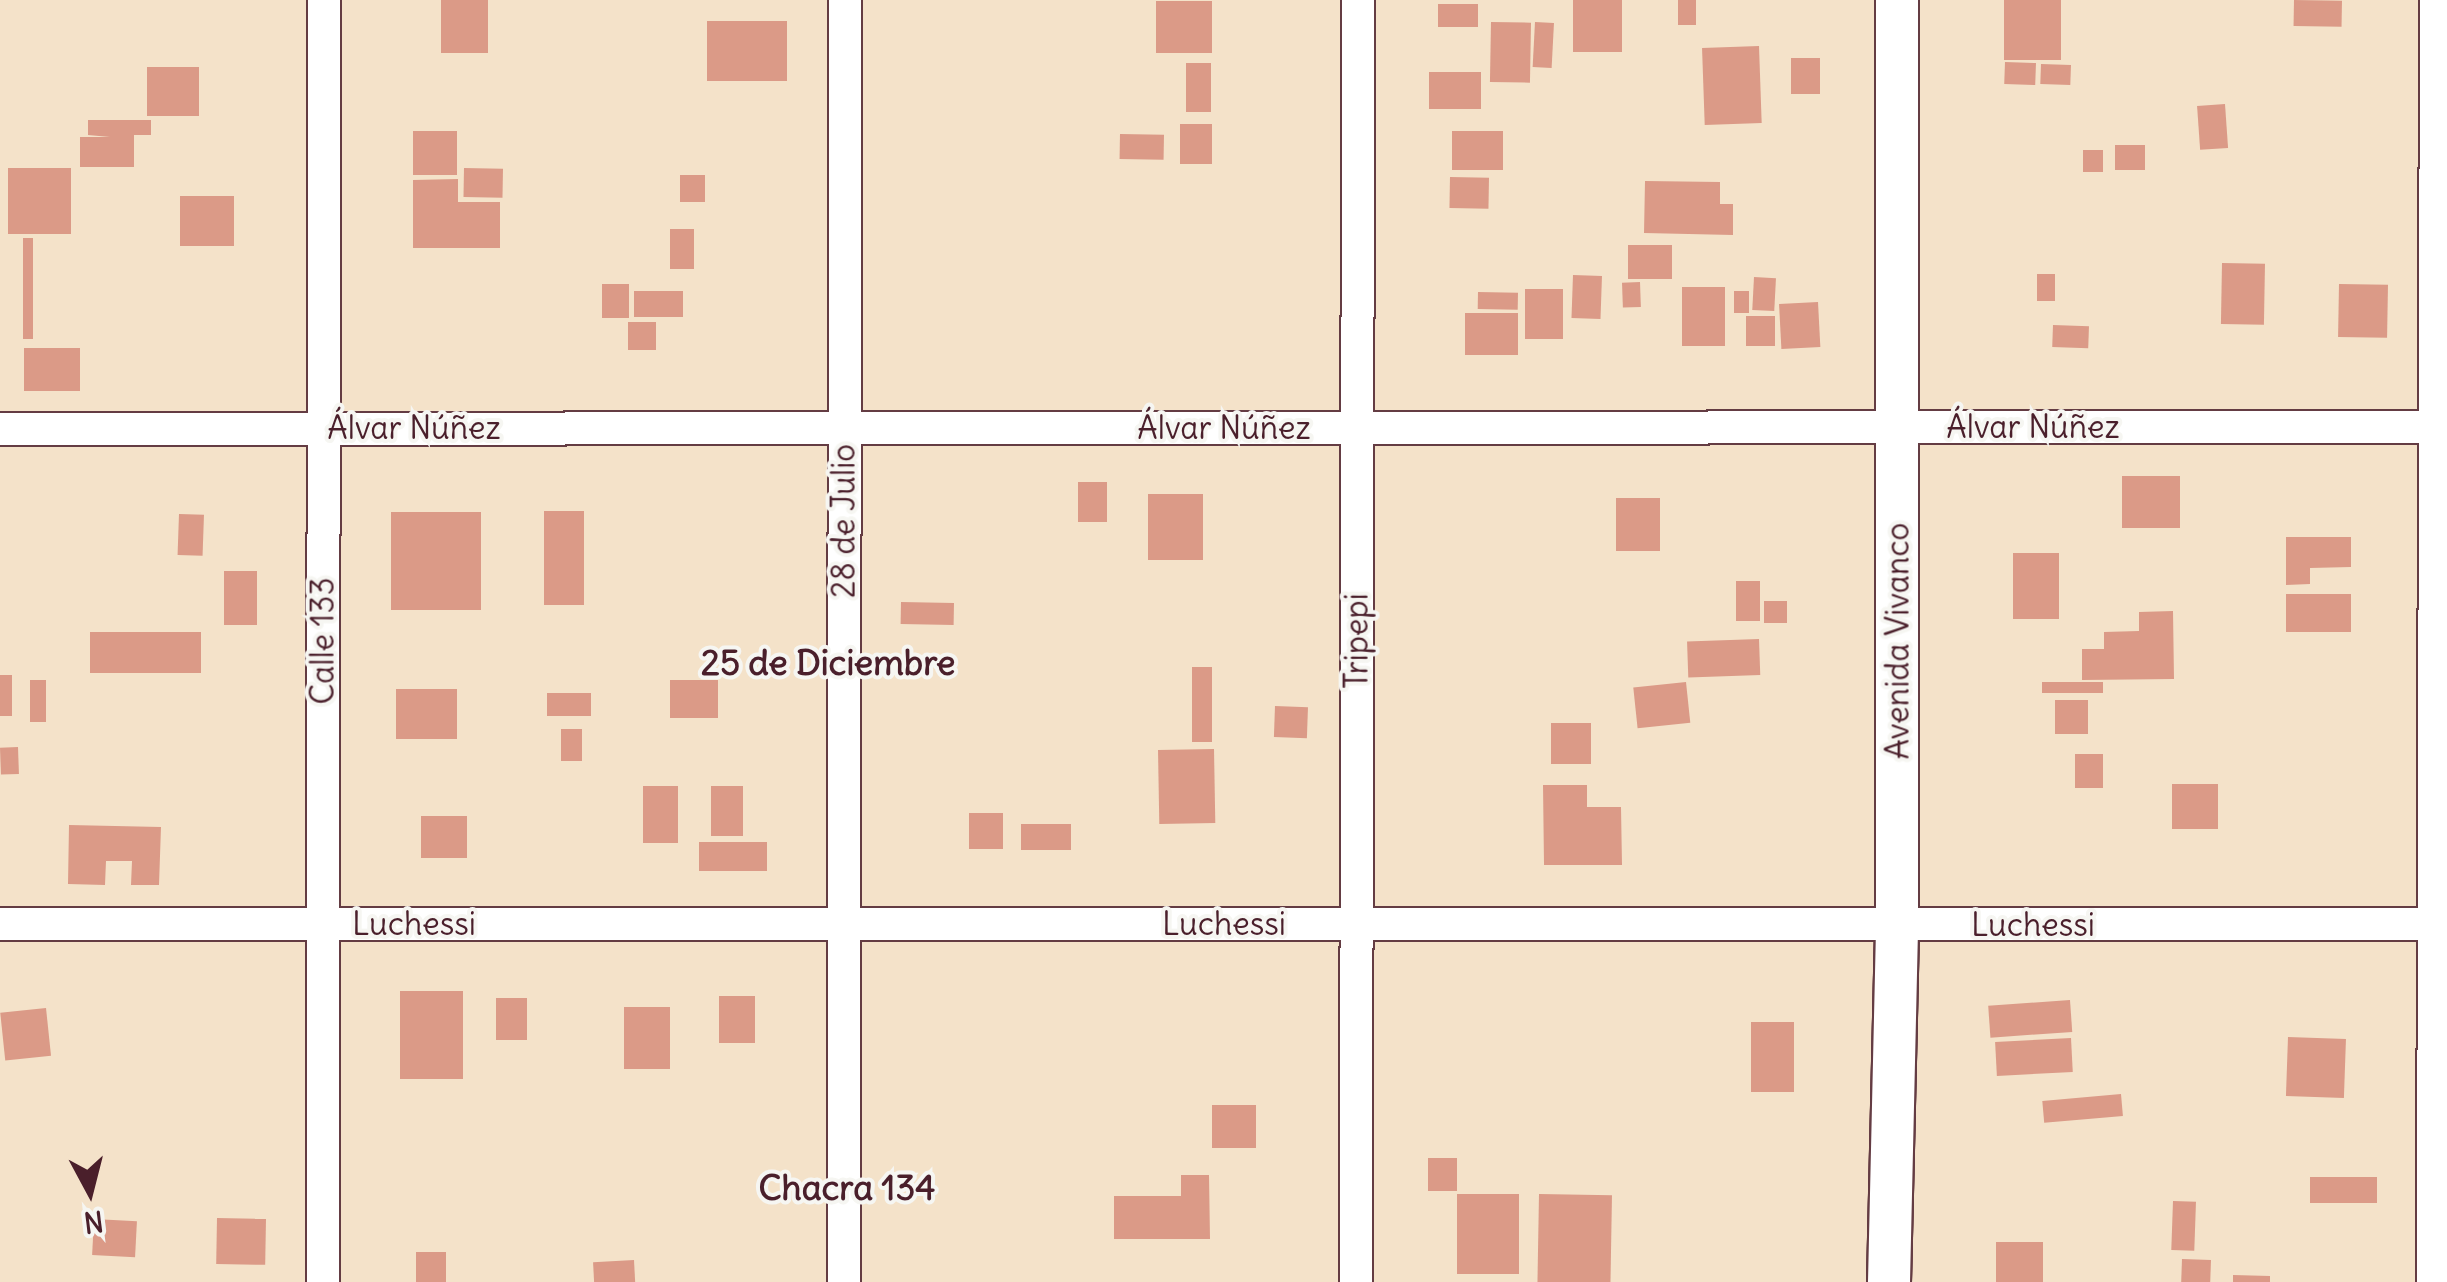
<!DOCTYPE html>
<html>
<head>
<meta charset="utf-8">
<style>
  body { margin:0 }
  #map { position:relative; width:2447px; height:1282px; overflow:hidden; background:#f4e2c9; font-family:Delius,sans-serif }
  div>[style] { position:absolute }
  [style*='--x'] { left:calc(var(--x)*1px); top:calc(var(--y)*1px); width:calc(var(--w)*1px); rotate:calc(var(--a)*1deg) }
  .building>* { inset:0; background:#db9a87; transform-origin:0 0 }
  .roads { filter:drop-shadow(2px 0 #643c43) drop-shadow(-2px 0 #643c43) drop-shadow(0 2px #643c43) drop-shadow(0 -2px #643c43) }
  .minor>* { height:32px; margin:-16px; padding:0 16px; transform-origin:16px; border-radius:16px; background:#fff }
  .tertiary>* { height:42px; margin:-21px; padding:0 21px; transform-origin:21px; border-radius:21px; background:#fff }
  span { translate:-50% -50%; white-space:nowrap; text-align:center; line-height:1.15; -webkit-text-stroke:8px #f6f6f2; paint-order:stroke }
  .street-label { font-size:32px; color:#4a1f2b }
  .neighbourhood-label { font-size:35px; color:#4a1f2b; font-weight:700 }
  .north { position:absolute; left:40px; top:1142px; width:100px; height:100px; -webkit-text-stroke:8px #f6f6f2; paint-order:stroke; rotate:173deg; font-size:28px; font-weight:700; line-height:40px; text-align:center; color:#4a1f2b }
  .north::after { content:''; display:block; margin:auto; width:35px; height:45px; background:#4a1f2b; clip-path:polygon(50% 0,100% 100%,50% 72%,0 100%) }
</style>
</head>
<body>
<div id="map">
  <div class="building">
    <div style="left:441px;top:0;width:47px;height:53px"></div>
    <div style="left:1573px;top:0;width:49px;height:52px"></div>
    <div style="left:1678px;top:0;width:18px;height:25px"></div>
    <div style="left:2004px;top:0;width:57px;height:60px"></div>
    <div style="left:2294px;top:0;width:48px;height:26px;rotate:1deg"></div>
    <div style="left:1156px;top:1px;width:56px;height:52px"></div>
    <div style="left:1478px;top:4px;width:23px;height:40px;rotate:90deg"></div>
    <div style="left:707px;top:21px;width:80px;height:60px"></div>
    <div style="left:1491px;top:22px;width:40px;height:60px;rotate:1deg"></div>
    <div style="left:1535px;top:22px;width:19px;height:45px;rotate:3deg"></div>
    <div style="left:1759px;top:46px;width:77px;height:57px;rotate:88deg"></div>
    <div style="left:1791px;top:58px;width:29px;height:36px"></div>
    <div style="left:2005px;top:62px;width:31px;height:22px;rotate:2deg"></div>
    <div style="left:1186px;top:63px;width:25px;height:49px"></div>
    <div style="left:2041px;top:64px;width:30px;height:20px;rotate:2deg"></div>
    <div style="left:147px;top:67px;width:52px;height:49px"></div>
    <div style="left:1429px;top:72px;width:52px;height:37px"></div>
    <div style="left:2225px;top:104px;width:44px;height:28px;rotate:86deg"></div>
    <div style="clip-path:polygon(88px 120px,151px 120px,151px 135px,134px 135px,134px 167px,80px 167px,80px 137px,110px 137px,88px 135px)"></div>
    <div style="left:1180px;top:124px;width:32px;height:40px"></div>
    <div style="left:413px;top:131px;width:44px;height:44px"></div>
    <div style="left:1452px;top:131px;width:51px;height:39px"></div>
    <div style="left:1120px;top:134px;width:44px;height:25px;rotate:1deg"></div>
    <div style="left:2145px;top:145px;width:25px;height:30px;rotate:90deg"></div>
    <div style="left:2083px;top:150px;width:20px;height:22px"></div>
    <div style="left:8px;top:168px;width:63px;height:66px"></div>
    <div style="left:464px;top:168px;width:39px;height:29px;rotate:1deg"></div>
    <div style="left:680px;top:175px;width:25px;height:27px"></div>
    <div style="left:1450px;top:177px;width:39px;height:31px;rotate:1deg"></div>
    <div style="clip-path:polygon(458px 179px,458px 202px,500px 202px,500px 248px,413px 248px,413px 180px)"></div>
    <div style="clip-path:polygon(1645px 181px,1720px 182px,1720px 204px,1733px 204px,1733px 235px,1644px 233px)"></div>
    <div style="left:180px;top:196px;width:54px;height:50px"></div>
    <div style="left:670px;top:229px;width:24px;height:40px"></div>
    <div style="left:23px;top:238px;width:10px;height:101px"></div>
    <div style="left:1628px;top:245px;width:44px;height:34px"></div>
    <div style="left:2222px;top:263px;width:43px;height:61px;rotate:1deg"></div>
    <div style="left:2037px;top:274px;width:18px;height:27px"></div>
    <div style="left:1573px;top:275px;width:29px;height:43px;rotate:2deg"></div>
    <div style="left:1754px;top:277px;width:22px;height:33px;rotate:3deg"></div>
    <div style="left:1640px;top:282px;width:25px;height:18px;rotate:88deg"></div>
    <div style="left:602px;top:284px;width:27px;height:34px"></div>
    <div style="left:2339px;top:284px;width:49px;height:53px;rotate:1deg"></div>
    <div style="left:1682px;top:287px;width:43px;height:59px"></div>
    <div style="left:1525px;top:289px;width:38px;height:50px"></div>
    <div style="left:634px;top:291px;width:49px;height:26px"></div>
    <div style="left:1734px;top:291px;width:15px;height:22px"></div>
    <div style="left:1478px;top:292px;width:40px;height:17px;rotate:1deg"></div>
    <div style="left:1818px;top:302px;width:45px;height:39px;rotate:87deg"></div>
    <div style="left:1518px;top:313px;width:42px;height:53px;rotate:90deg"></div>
    <div style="left:1746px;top:316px;width:29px;height:30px"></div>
    <div style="left:656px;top:322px;width:28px;height:28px;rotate:90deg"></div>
    <div style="left:2053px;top:325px;width:36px;height:22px;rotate:2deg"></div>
    <div style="left:24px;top:348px;width:56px;height:43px"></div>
    <div style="left:2122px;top:476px;width:58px;height:52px"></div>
    <div style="left:1078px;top:482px;width:29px;height:40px"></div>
    <div style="left:1203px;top:494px;width:66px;height:55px;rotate:90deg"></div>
    <div style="left:1616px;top:498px;width:44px;height:53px"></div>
    <div style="left:544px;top:511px;width:40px;height:94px"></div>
    <div style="left:391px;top:512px;width:90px;height:98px"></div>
    <div style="left:179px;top:514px;width:25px;height:41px;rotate:2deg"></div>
    <div style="clip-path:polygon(2286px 537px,2351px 537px,2351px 567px,2310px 568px,2310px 584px,2286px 585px)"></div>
    <div style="left:2013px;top:553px;width:46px;height:66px"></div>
    <div style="left:224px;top:571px;width:33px;height:54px"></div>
    <div style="left:1736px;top:581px;width:24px;height:40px"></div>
    <div style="left:2286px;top:594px;width:65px;height:38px"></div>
    <div style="left:1787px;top:601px;width:22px;height:23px;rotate:90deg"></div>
    <div style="left:901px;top:602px;width:53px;height:22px;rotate:1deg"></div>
    <div style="clip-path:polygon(2173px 611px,2174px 679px,2082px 680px,2082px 649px,2104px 649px,2104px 632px,2139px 631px,2139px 612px)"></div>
    <div style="left:90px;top:632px;width:111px;height:41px"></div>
    <div style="left:1759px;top:639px;width:36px;height:72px;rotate:88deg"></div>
    <div style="left:1212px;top:667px;width:75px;height:20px;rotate:90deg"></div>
    <div style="left:0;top:675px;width:12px;height:41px"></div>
    <div style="left:30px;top:680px;width:16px;height:42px"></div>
    <div style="left:718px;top:680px;width:38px;height:48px;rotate:90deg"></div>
    <div style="left:1686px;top:682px;width:41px;height:53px;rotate:84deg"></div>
    <div style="left:2042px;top:682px;width:61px;height:11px"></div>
    <div style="left:457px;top:689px;width:50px;height:61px;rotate:90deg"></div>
    <div style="left:547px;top:693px;width:44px;height:23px"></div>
    <div style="left:2088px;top:700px;width:34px;height:33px;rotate:90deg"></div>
    <div style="left:1275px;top:706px;width:33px;height:31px;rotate:2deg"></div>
    <div style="left:1551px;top:723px;width:40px;height:41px"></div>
    <div style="left:561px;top:729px;width:21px;height:32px"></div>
    <div style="left:18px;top:747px;width:27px;height:18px;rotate:88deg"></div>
    <div style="left:1214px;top:749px;width:74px;height:56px;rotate:89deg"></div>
    <div style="left:2103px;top:754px;width:34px;height:28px;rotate:90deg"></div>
    <div style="left:2218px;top:784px;width:45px;height:46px;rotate:90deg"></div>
    <div style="clip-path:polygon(1543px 785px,1587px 785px,1587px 807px,1621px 807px,1622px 865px,1544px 865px)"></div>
    <div style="left:643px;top:786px;width:35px;height:57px"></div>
    <div style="left:711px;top:786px;width:32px;height:50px"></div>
    <div style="left:969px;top:813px;width:34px;height:36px"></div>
    <div style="left:421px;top:816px;width:46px;height:42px"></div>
    <div style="left:1021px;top:824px;width:50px;height:26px"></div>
    <div style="clip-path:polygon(69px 825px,161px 827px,159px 885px,131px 885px,132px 861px,106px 861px,105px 885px,68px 884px)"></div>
    <div style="left:699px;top:842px;width:68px;height:29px"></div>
    <div style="left:400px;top:991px;width:63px;height:88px"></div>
    <div style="left:755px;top:996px;width:47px;height:36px;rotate:90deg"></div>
    <div style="left:496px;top:998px;width:31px;height:42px"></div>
    <div style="left:2070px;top:1000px;width:32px;height:82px;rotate:86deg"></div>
    <div style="left:624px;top:1007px;width:46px;height:62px"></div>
    <div style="left:46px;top:1008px;width:48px;height:46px;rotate:84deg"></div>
    <div style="left:1751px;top:1022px;width:43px;height:70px"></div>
    <div style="left:2288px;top:1037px;width:58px;height:59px;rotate:2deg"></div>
    <div style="left:2071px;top:1038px;width:34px;height:76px;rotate:87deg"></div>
    <div style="left:2121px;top:1094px;width:22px;height:79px;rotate:85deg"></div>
    <div style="left:1212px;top:1105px;width:44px;height:43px"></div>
    <div style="left:1428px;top:1158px;width:29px;height:33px"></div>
    <div style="clip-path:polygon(1181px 1175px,1209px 1175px,1210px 1239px,1114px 1239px,1114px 1196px,1181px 1196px)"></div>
    <div style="left:2310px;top:1177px;width:67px;height:26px"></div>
    <div style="left:1457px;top:1194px;width:62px;height:80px"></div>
    <div style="left:1539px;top:1194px;width:73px;height:88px;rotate:1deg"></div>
    <div style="left:2173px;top:1201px;width:23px;height:49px;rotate:2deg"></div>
    <div style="left:217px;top:1218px;width:49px;height:46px;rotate:1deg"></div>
    <div style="left:94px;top:1219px;width:43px;height:36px;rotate:3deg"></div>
    <div style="left:2043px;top:1242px;width:40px;height:47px;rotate:90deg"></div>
    <div style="left:416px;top:1252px;width:30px;height:30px"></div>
    <div style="left:2182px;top:1259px;width:29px;height:23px;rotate:2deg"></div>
    <div style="left:634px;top:1260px;width:22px;height:41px;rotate:87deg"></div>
    <div style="clip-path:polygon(2233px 1275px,2270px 1276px,2270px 1282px,2233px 1282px)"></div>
  </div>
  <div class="roads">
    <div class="minor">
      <div style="--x:0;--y:429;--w:2447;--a:-0.05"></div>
      <div style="--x:0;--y:924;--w:2447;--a:0"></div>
      <div style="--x:323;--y:1282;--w:1282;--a:-89.96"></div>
      <div style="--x:844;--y:1282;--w:1282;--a:-89.96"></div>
      <div style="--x:1356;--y:1282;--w:1282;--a:-89.91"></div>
      <div style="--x:2433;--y:1282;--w:1282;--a:-89.87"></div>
    </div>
    <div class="tertiary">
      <div style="--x:1889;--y:1282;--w:356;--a:-88.7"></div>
      <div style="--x:1897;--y:926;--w:926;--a:-90"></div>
    </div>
  </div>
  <div class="street-label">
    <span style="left:2033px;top:427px">Álvar Núñez</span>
    <span style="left:414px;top:428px">Álvar Núñez</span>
    <span style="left:1224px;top:428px">Álvar Núñez</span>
    <span style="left:844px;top:521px;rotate:-90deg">28 de Julio</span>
    <span style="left:323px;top:641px;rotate:-90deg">Calle 133</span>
    <span style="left:1357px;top:641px;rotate:-90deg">Tripepi</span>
    <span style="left:1898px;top:641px;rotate:-90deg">Avenida Vivanco</span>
    <span style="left:414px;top:924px">Luchessi</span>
    <span style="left:1224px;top:924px">Luchessi</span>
    <span style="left:2033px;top:925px">Luchessi</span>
  </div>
  <div class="neighbourhood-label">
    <span style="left:828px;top:662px">25 de Diciembre</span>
    <span style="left:847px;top:1187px">Chacra 134</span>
  </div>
  <div class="north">N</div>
</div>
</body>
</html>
